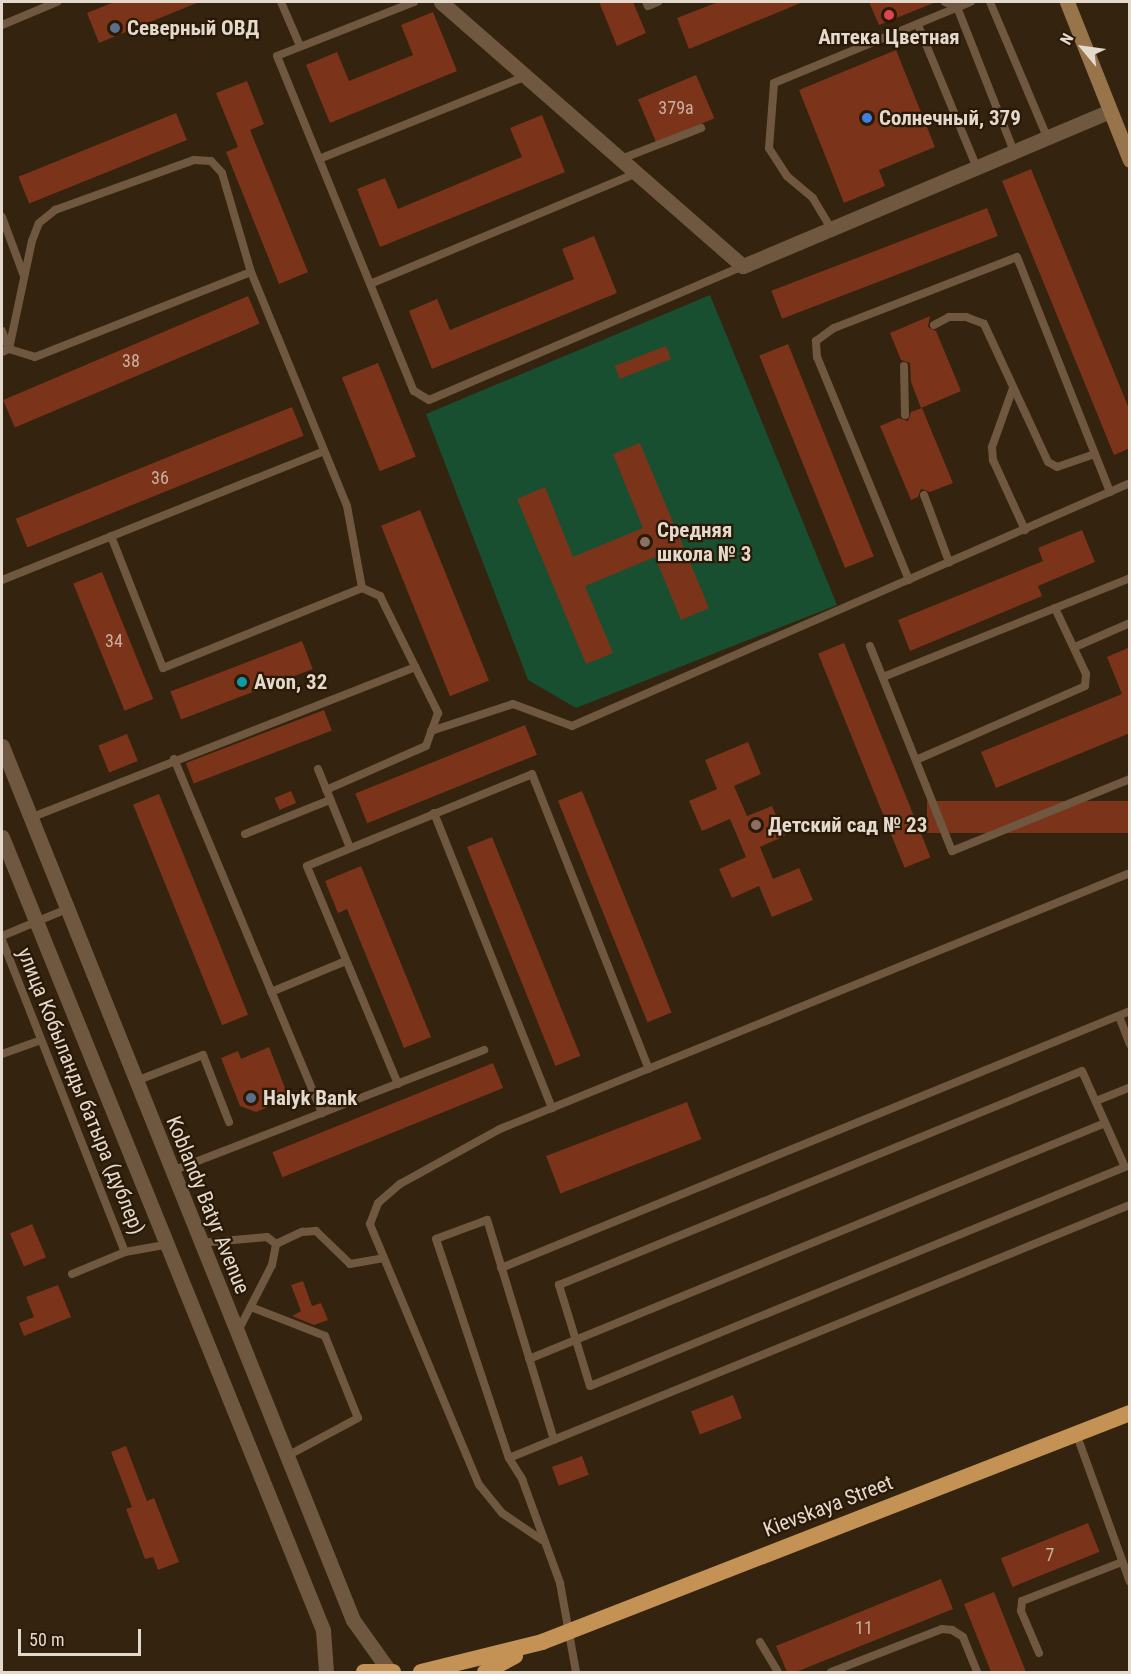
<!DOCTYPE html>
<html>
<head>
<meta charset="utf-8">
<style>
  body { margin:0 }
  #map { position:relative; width:1131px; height:1674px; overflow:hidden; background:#33230f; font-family:"Roboto Condensed",sans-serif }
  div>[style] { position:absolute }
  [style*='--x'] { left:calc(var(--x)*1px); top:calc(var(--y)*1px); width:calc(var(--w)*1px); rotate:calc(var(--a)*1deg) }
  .green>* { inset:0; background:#194f31 }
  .building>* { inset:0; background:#7b3319; transform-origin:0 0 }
  .service>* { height:8px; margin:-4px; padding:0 4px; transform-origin:4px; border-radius:4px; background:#6f583f }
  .minor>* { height:15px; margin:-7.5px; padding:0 7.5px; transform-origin:7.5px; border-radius:7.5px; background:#6f583f }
  .tertiary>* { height:15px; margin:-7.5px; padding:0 7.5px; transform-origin:7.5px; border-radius:7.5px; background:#6f583f }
  .secondary>* { height:15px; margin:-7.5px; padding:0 7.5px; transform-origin:7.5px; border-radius:7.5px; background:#97744a }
  .trunk>* { height:16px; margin:-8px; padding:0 8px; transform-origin:8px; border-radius:8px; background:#c49255 }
  .dots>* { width:16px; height:16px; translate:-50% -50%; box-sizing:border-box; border:3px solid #291906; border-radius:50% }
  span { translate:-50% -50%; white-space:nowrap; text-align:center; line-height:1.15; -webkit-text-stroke:4.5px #291906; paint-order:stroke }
  .number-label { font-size:18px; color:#cab0a0 }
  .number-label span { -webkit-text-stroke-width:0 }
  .poi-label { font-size:21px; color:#e4d9cd; font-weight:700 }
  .left { translate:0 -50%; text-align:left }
  .street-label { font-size:21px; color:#e4d9cd }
  .frame { position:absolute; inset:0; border:3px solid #e4d9cd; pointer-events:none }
  .north { position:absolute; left:1053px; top:18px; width:60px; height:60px; -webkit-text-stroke:4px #291906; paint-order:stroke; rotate:299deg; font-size:16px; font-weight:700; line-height:24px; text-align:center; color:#e4d9cd }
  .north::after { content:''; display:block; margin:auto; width:21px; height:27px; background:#e4d9cd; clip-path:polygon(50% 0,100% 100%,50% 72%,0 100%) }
  .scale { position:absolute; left:18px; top:1629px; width:123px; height:27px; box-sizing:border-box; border:3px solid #e4d9cd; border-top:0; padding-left:8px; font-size:18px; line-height:21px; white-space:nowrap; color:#e4d9cd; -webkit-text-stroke:4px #291906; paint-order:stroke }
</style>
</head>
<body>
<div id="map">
  <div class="green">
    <div style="clip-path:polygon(710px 295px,837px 605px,576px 708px,528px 680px,426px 414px)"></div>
  </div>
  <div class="building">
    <div style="clip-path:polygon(114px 2px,199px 2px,99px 43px,87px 13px)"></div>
    <div style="clip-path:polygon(599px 2px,633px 2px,646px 33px,617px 46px)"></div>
    <div style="clip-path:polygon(718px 2px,803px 2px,689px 49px,677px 18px)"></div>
    <div style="clip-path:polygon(869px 2px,936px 2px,879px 25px)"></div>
    <div style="clip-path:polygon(433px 12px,457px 71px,330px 123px,306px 65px,337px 52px,349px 81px,413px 55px,401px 25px)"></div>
    <div style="clip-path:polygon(896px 50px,935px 147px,879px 170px,885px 186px,844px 203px,799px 90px)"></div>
    <div style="left:696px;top:75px;width:47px;height:63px;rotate:67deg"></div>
    <div style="clip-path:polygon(247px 81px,264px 124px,250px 130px,308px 272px,279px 284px,226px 152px,238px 147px,216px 93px)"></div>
    <div style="left:176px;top:113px;width:29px;height:170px;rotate:68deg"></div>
    <div style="clip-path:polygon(542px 115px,565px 172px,380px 247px,357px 189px,385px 178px,398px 209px,522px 157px,510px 128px)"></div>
    <div style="clip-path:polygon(1031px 169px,1130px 411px,1130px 448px,1114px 455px,1002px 181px)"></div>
    <div style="left:987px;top:208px;width:30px;height:231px;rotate:69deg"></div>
    <div style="clip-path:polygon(594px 236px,617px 293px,432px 369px,409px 311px,437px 299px,450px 330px,574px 279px,562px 249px)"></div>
    <div style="left:248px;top:296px;width:30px;height:266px;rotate:67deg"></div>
    <div style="clip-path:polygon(930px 316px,928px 327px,936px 331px,961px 391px,921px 408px,911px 382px,910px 363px,901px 360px,890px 333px)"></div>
    <div style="left:788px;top:344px;width:229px;height:31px;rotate:68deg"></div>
    <div style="left:666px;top:346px;width:14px;height:55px;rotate:69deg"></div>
    <div style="left:378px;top:363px;width:101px;height:39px;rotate:68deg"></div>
    <div style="left:292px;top:407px;width:31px;height:298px;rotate:68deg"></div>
    <div style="clip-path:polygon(922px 408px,953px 483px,930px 492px,921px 489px,918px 497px,911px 500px,880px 426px,899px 418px,908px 421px,911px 412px)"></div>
    <div style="clip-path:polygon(640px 443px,709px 608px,681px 620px,655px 557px,585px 586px,613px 653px,586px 664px,517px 499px,545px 487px,573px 557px,643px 528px,613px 454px)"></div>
    <div style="left:420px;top:510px;width:184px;height:42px;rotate:68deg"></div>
    <div style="clip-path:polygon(1082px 530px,1095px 562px,1038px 586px,1042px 596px,910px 651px,898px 620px,1043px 561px,1038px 548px)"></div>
    <div style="left:102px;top:572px;width:137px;height:31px;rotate:68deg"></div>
    <div style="left:302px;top:641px;width:30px;height:141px;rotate:69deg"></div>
    <div style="left:844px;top:643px;width:231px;height:28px;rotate:68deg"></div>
    <div style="clip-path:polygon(1130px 647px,1130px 733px,996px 788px,981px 752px,1122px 694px,1107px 657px)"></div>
    <div style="left:324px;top:710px;width:22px;height:148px;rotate:69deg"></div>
    <div style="left:525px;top:725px;width:32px;height:183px;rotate:68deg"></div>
    <div style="left:127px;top:734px;width:29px;height:31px;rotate:68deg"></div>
    <div style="clip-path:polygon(748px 742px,761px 774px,734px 786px,747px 816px,772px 806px,785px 836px,760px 847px,773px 879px,799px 868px,813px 900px,772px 917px,759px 886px,732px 898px,719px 869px,746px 857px,730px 819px,702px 831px,689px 801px,717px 789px,705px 760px)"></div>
    <div style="left:291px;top:791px;width:13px;height:18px;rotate:67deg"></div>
    <div style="left:582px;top:791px;width:239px;height:26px;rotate:68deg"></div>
    <div style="left:159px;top:794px;width:238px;height:28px;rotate:68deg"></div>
    <div style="left:1130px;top:801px;width:32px;height:203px;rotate:90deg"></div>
    <div style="left:492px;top:837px;width:236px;height:27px;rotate:68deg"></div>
    <div style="clip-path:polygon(361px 866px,431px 1037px,404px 1048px,347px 909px,338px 913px,325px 881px)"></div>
    <div style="clip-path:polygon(269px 1047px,289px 1098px,256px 1112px,240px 1106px,221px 1058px,238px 1051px,241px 1059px)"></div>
    <div style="left:493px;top:1063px;width:27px;height:238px;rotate:68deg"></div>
    <div style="left:687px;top:1102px;width:40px;height:151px;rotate:69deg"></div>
    <div style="left:32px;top:1224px;width:36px;height:24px;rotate:67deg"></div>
    <div style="clip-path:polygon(303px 1281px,312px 1306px,321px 1303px,328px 1320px,314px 1325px,292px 1316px,301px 1311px,291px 1285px)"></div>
    <div style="clip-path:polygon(58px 1285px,71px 1317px,24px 1336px,19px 1323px,34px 1317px,26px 1297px)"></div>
    <div style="left:733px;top:1395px;width:25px;height:45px;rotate:69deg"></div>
    <div style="clip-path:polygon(126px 1446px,147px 1501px,154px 1498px,179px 1562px,158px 1570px,153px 1557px,145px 1559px,126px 1509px,132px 1507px,111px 1452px)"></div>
    <div style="left:582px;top:1456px;width:20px;height:32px;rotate:70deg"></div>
    <div style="left:1088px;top:1523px;width:31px;height:94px;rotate:68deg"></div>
    <div style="clip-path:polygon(941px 1579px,953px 1609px,796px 1672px,787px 1672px,776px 1646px)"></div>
    <div style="clip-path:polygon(994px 1592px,1026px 1672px,991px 1672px,964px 1604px)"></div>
  </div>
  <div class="service">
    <div style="--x:281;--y:2;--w:48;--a:66.6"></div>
    <div style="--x:414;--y:2;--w:147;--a:158.5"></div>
    <div style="--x:277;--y:56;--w:362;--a:67.8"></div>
    <div style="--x:414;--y:391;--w:17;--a:31"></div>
    <div style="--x:429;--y:400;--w:341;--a:-23.1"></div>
    <div style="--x:646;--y:2;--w:4;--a:63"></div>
    <div style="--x:648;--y:6;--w:11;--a:-22"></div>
    <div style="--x:945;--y:2;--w:13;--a:23"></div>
    <div style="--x:957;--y:7;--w:156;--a:68.5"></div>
    <div style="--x:990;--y:2;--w:147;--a:67.1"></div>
    <div style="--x:2;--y:25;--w:60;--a:-22.7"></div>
    <div style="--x:918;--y:25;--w:155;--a:67.6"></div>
    <div style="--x:319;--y:159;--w:223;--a:-21.8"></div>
    <div style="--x:621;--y:159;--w:86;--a:-21.2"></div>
    <div style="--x:2;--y:217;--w:63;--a:69.6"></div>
    <div style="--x:832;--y:230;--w:37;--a:-121"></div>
    <div style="--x:813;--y:198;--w:34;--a:-140"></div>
    <div style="--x:787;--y:176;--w:33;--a:-123"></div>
    <div style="--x:769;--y:148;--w:65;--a:-85.6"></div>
    <div style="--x:774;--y:83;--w:213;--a:-22.4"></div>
    <div style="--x:370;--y:284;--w:289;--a:-22.6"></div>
    <div style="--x:934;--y:325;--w:17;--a:-28"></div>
    <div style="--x:949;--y:317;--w:17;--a:0"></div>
    <div style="--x:966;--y:317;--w:19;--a:21"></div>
    <div style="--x:984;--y:324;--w:152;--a:65.1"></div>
    <div style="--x:1048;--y:462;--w:10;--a:29"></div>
    <div style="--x:1057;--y:467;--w:40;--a:-18.9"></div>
    <div style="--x:2;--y:331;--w:19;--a:69"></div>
    <div style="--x:9;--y:349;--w:110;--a:-78"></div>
    <div style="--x:32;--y:241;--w:19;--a:-69"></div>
    <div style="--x:39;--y:223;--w:21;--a:-39"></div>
    <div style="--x:55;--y:210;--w:148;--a:-19.8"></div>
    <div style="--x:194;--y:160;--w:17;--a:3"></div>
    <div style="--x:211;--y:161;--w:16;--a:47"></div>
    <div style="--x:222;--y:173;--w:103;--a:73.7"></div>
    <div style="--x:251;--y:272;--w:253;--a:67.7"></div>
    <div style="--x:347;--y:506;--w:83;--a:79.6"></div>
    <div style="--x:362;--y:588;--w:20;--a:24"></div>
    <div style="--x:380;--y:596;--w:131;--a:63.6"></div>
    <div style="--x:438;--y:713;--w:35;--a:110"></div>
    <div style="--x:426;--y:746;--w:109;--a:156.3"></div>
    <div style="--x:2;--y:352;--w:8;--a:-23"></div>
    <div style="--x:9;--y:349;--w:27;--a:17"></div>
    <div style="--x:35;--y:357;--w:232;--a:-21.5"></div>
    <div style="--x:904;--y:366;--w:49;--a:88.8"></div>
    <div style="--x:1013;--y:388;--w:63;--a:109.6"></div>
    <div style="--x:992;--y:447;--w:13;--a:86"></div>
    <div style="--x:993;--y:460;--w:77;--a:65.4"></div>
    <div style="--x:924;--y:495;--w:72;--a:69.5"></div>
    <div style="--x:111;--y:536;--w:142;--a:68.5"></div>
    <div style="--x:163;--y:668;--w:214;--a:-21.9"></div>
    <div style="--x:2;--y:580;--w:347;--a:-21.8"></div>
    <div style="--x:909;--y:580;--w:241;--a:-112.4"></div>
    <div style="--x:817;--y:357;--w:16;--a:-94"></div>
    <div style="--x:816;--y:341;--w:22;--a:-36"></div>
    <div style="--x:834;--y:328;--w:196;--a:-21.2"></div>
    <div style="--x:1017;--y:257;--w:253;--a:68.4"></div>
    <div style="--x:870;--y:646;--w:221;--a:68.2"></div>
    <div style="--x:952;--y:851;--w:192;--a:-22"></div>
    <div style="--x:1075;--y:647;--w:60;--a:-23.6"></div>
    <div style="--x:883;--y:677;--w:266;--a:-21.8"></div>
    <div style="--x:431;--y:731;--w:86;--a:-18.2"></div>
    <div style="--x:513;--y:704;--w:63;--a:20.4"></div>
    <div style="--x:572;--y:726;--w:609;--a:-23.53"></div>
    <div style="--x:174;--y:759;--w:384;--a:67.3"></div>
    <div style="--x:916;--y:760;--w:184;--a:-23.6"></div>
    <div style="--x:1085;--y:686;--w:12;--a:-85"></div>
    <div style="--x:1086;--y:674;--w:73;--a:-115.2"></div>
    <div style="--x:318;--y:769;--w:85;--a:67.9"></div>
    <div style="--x:434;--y:813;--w:318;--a:68.2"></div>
    <div style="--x:30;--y:818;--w:414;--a:-21.4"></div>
    <div style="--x:245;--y:834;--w:92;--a:-21.8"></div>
    <div style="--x:2;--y:936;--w:70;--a:-22.6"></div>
    <div style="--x:2;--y:940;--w:335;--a:68.5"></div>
    <div style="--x:125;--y:1252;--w:40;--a:-10"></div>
    <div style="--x:271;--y:992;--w:81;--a:-22.5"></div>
    <div style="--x:1119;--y:1016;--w:30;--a:69"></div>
    <div style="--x:2;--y:1054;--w:41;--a:-19.7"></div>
    <div style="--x:1082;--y:1071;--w:105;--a:65.9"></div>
    <div style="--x:1125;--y:1167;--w:578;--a:157.74"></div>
    <div style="--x:590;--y:1386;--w:106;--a:-107.1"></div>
    <div style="--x:559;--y:1285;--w:565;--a:-22.25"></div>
    <div style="--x:136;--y:1081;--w:72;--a:-21.2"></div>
    <div style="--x:203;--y:1055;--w:72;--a:68.8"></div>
    <div style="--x:398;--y:1084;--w:236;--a:-112.7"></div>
    <div style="--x:307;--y:866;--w:243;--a:-22.2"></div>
    <div style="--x:532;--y:774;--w:317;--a:68.4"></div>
    <div style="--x:1096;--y:1101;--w:37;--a:-22"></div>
    <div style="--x:172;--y:1171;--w:335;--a:-21.2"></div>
    <div style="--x:200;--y:1243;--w:67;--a:-5.1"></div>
    <div style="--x:267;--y:1237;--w:11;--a:38"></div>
    <div style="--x:276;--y:1244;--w:29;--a:-25"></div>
    <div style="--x:302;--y:1232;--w:14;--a:-4"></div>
    <div style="--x:316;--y:1231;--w:47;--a:44.1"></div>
    <div style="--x:350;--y:1264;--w:34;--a:-10"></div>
    <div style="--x:501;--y:1268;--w:679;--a:-22.22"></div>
    <div style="--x:72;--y:1274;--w:57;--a:-22.5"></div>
    <div style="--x:251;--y:1307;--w:79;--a:21.4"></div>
    <div style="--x:325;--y:1336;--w:88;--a:68.1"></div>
    <div style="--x:358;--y:1418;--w:81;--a:151.8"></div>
    <div style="--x:237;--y:1333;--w:76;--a:-62.8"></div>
    <div style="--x:272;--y:1265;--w:21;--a:-79"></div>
    <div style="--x:529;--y:1359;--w:622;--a:-22.28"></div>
    <div style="--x:1076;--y:1433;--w:158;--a:70.1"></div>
    <div style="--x:554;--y:1440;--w:230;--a:-106.9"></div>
    <div style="--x:487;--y:1220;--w:54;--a:159.6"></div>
    <div style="--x:436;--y:1239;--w:231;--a:71.6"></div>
    <div style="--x:509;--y:1458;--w:25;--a:58"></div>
    <div style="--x:522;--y:1479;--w:111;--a:69.9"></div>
    <div style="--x:560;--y:1583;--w:90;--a:79.8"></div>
    <div style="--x:509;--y:1458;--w:671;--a:-22.17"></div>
    <div style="--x:542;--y:1540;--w:48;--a:-146"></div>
    <div style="--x:502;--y:1513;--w:36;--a:-129"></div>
    <div style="--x:479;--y:1485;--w:283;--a:-112.7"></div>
    <div style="--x:370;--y:1224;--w:22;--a:-69"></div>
    <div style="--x:378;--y:1203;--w:29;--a:-41"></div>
    <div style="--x:400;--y:1184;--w:114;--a:-28.8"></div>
    <div style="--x:500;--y:1129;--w:680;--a:-22.11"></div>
    <div style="--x:760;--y:1642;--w:35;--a:59"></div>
    <div style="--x:1039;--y:1653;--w:46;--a:-113.2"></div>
    <div style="--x:1021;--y:1611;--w:10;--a:-84"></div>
    <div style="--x:1022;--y:1601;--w:107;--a:-21.3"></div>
    <div style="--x:831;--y:1672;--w:119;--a:-21.2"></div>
    <div style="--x:942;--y:1629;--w:10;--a:6"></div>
    <div style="--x:952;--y:1630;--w:13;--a:32"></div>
    <div style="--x:963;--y:1637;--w:38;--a:68"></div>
  </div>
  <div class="minor">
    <div style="--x:441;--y:2;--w:401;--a:41.2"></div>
    <div style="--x:743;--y:266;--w:398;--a:-22.9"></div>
  </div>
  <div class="tertiary">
    <div style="--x:2;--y:746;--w:942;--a:68.12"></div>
    <div style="--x:353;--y:1620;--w:64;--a:54.6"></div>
    <div style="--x:2;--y:837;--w:856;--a:67.96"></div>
    <div style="--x:323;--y:1630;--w:42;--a:85.9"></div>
  </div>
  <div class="secondary">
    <div style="--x:1067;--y:2;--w:170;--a:68.3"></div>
  </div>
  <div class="trunk">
    <div style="--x:364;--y:1672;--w:29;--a:0"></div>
    <div style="--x:421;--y:1672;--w:125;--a:-13.9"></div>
    <div style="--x:542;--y:1642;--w:631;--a:-21.28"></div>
    <div style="--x:485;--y:1672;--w:34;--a:-28"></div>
  </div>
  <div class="dots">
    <div style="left:889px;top:15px;background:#e0444e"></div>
    <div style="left:115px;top:28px;background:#5c6f8a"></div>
    <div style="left:867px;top:118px;background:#3f7fe0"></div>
    <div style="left:645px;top:542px;background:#8d6e63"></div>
    <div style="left:242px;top:682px;background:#0f9aa8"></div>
    <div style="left:756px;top:825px;background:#8d6e63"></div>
    <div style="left:251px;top:1098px;background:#5c6f8a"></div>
  </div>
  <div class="number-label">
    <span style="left:676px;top:108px">379а</span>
    <span style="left:131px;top:361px">38</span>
    <span style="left:160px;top:478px">36</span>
    <span style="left:114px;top:641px">34</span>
    <span style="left:1050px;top:1555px">7</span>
    <span style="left:864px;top:1628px">11</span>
  </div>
  <div class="poi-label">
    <span class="left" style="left:127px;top:28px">Северный ОВД</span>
    <span style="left:889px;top:37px">Аптека Цветная</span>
    <span class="left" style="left:879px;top:118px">Солнечный, 379</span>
    <span class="left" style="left:657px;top:542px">Средняя<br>школа № 3</span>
    <span class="left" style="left:254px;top:682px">Avon, 32</span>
    <span class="left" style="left:768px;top:825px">Детский сад № 23</span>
    <span class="left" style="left:263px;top:1098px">Halyk Bank</span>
  </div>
  <div class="street-label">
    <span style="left:81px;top:1091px;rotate:68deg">улица Кобыланды батыра (дублер)</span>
    <span style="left:208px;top:1205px;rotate:68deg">Koblandy Batyr Avenue</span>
    <span style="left:828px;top:1506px;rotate:-21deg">Kievskaya Street</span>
  </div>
  <div class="frame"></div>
  <div class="north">N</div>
  <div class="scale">50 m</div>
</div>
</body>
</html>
